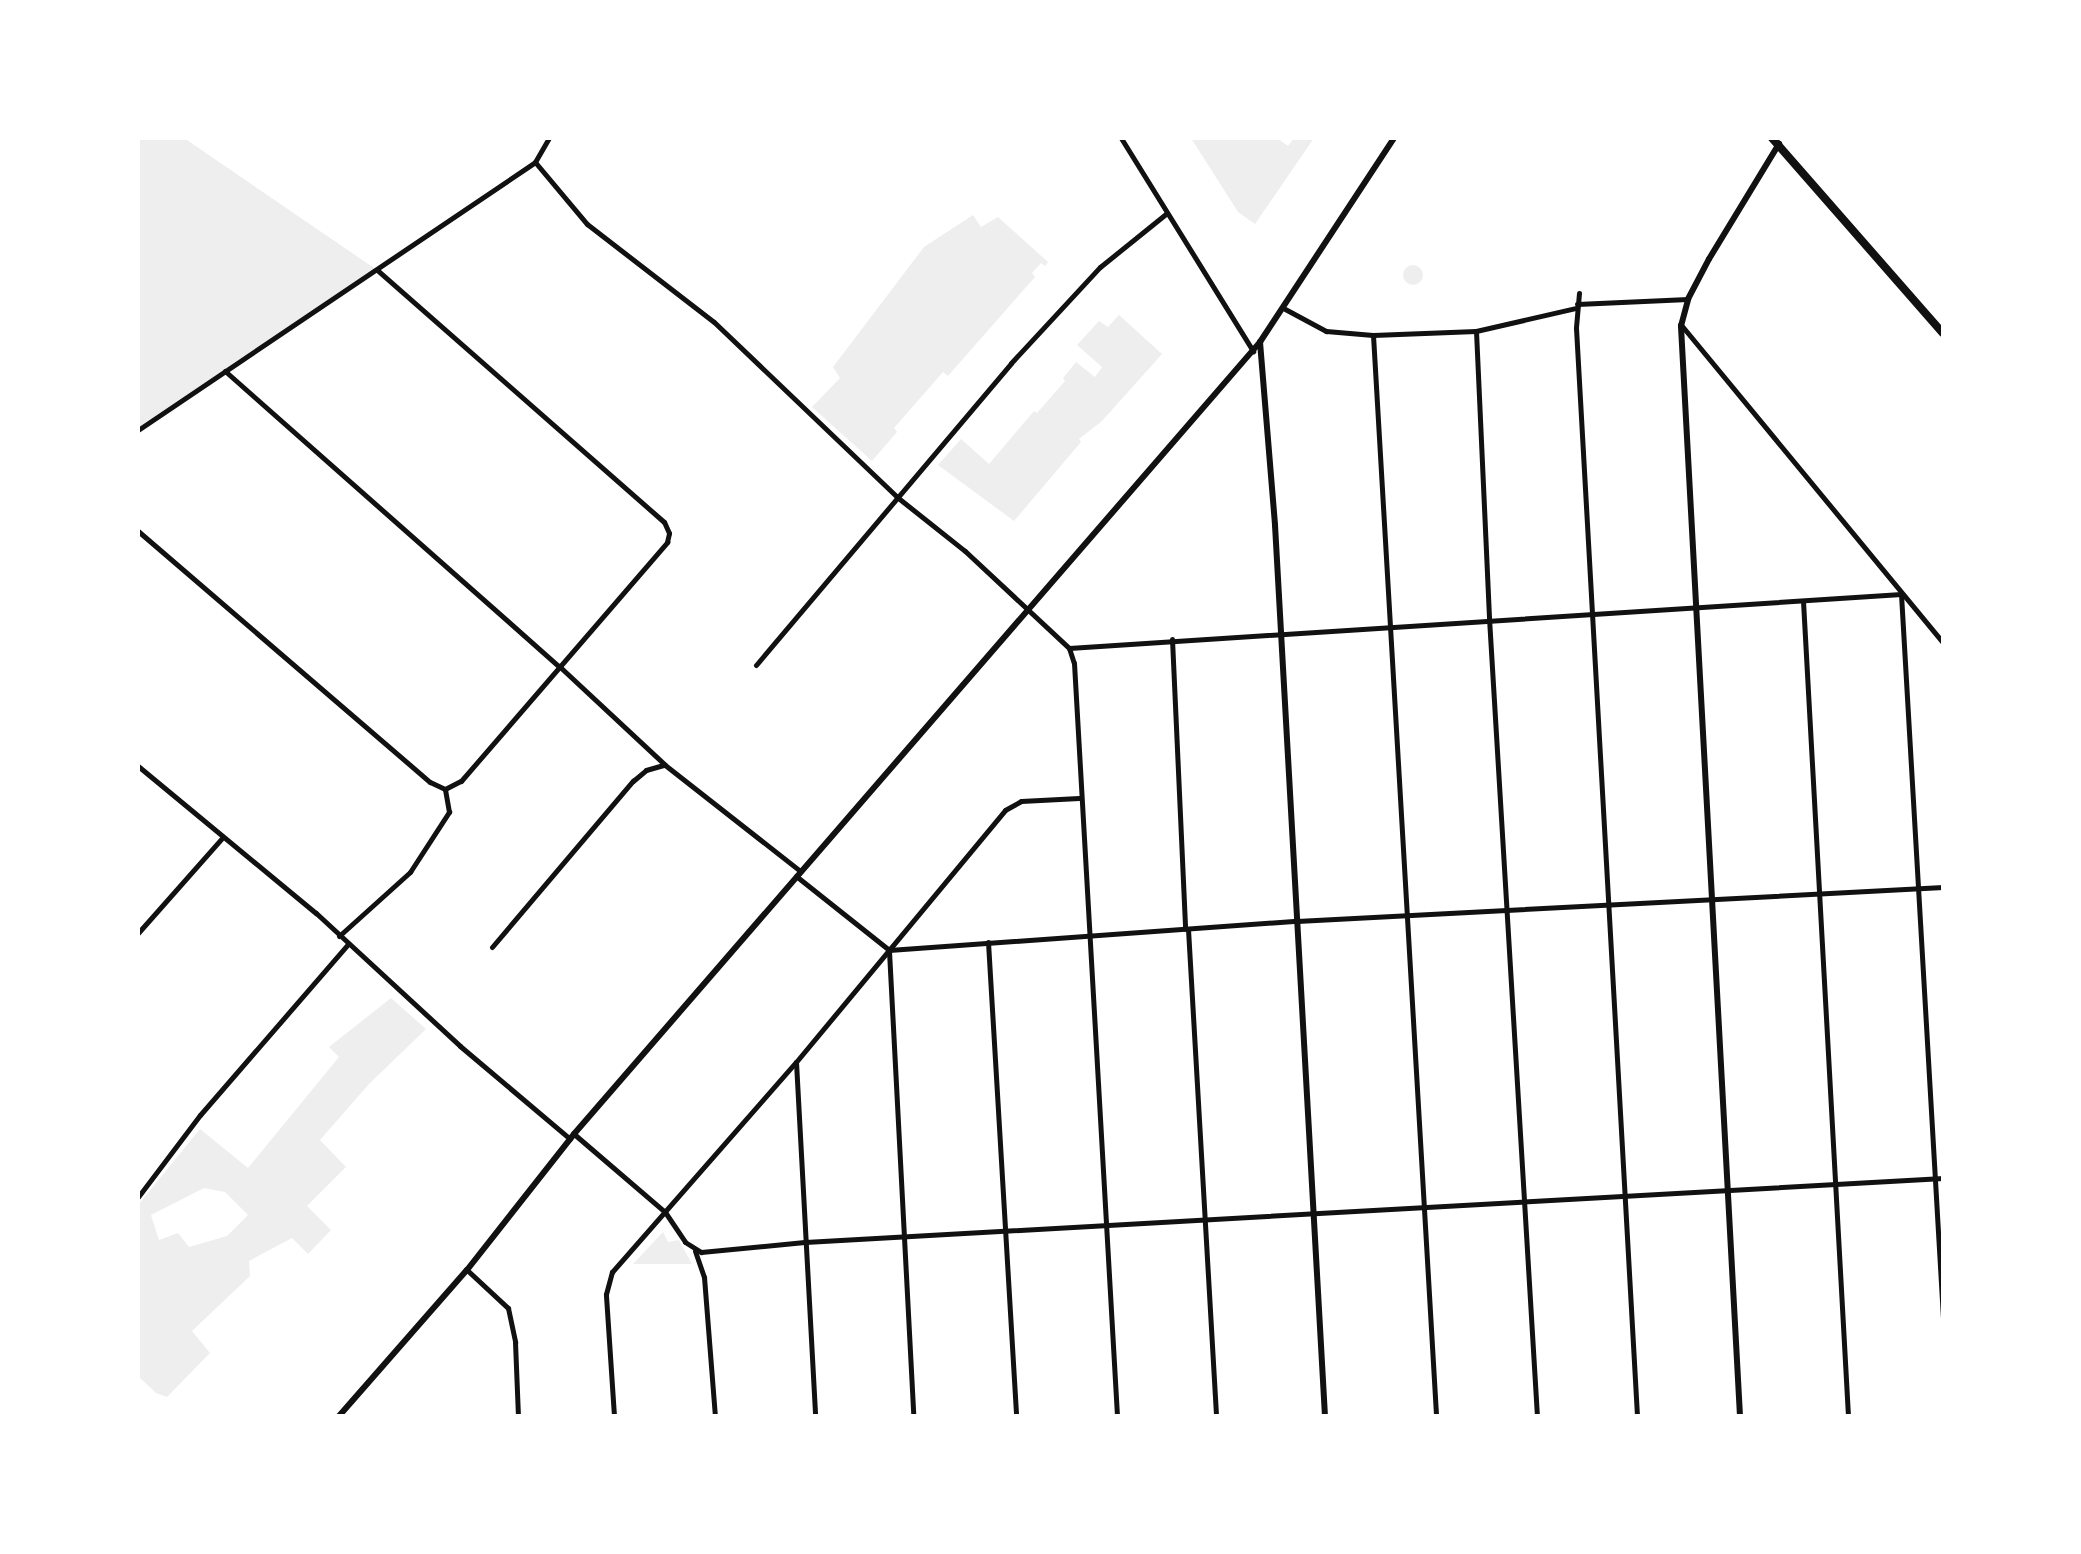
<!DOCTYPE html>
<html>
<head>
<meta charset="utf-8">
<style>
  body { margin:0 }
  #map { position:relative; width:2081px; height:1554px; overflow:hidden; background:#fff; font-family:Lato,sans-serif }
  div>[style] { position:absolute }
  [style*='--x'] { left:calc(var(--x)*1px); top:calc(var(--y)*1px); width:calc(var(--w)*1px); rotate:calc(var(--a)*1deg) }
  .green>* { inset:0; background:#eee }
  .round { border-radius:50% }
  .minor>* { height:5px; margin:-2.5px; padding:0 2.5px; transform-origin:2.5px; border-radius:2.5px; background:#111 }
  .tertiary>* { height:6px; margin:-3px; padding:0 3px; transform-origin:3px; border-radius:3px; background:#111 }
  .primary>* { height:8px; margin:-4px; padding:0 4px; transform-origin:4px; border-radius:4px; background:#111 }
  span { translate:-50% -50%; white-space:nowrap; text-align:center; line-height:1.15; -webkit-text-stroke:6px #fff; paint-order:stroke }
  .frame { position:absolute; inset:0; border:140px solid #fff; pointer-events:none }
</style>
</head>
<body>
<div id="map">
  <div class="green">
    <div style="clip-path:polygon(138px 138px,184px 138px,377px 270px,138px 429px)"></div>
    <div style="clip-path:polygon(1191px 138px,1277px 138px,1288px 146px,1294px 138px,1314px 138px,1255px 224px,1238px 212px)"></div>
    <div style="clip-path:polygon(973px 215px,981px 227px,998px 217px,1048px 262px,1045px 266px,1041px 263px,1032px 273px,1035px 277px,948px 376px,943px 372px,894px 428px,897px 432px,872px 461px,812px 407px,840px 378px,833px 367px,924px 247px)"></div>
    <div class="round" style="left:1403px;top:265px;width:20px;height:20px"></div>
    <div style="clip-path:polygon(1119px 315px,1162px 354px,1102px 421px,1079px 439px,1081px 442px,1014px 521px,938px 465px,961px 439px,989px 464px,1034px 411px,1037px 413px,1065px 381px,1063px 378px,1076px 362px,1095px 377px,1102px 367px,1077px 345px,1099px 321px,1108px 327px)"></div>
    <div style="clip-path:polygon(evenodd,391px 998px,426px 1029px,369px 1084px,320px 1140px,346px 1167px,307px 1206px,331px 1230px,308px 1254px,292px 1238px,249px 1261px,250px 1276px,192px 1331px,210px 1353px,167px 1397px,156px 1393px,138px 1376px,138px 1205px,200px 1129px,248px 1168px,339px 1057px,329px 1047px,391px 998px,204px 1188px,225px 1192px,248px 1215px,227px 1236px,189px 1247px,178px 1233px,159px 1240px,151px 1215px,204px 1188px)"></div>
    <div style="clip-path:polygon(663px 1232px,668px 1242px,679px 1240px,692px 1264px,633px 1264px)"></div>
  </div>
  <div class="minor">
    <div style="--x:1121;--y:138;--w:251;--a:58.2"></div>
    <div style="--x:535;--y:162;--w:81;--a:50"></div>
    <div style="--x:587;--y:224;--w:160;--a:37.7"></div>
    <div style="--x:714;--y:322;--w:253;--a:43.7"></div>
    <div style="--x:897;--y:497;--w:87;--a:38.5"></div>
    <div style="--x:965;--y:551;--w:142;--a:43"></div>
    <div style="--x:1069;--y:648;--w:834;--a:-3.71"></div>
    <div style="--x:1901;--y:594;--w:726;--a:86.68"></div>
    <div style="--x:1579;--y:293;--w:35;--a:95"></div>
    <div style="--x:1576;--y:328;--w:1090;--a:86.79"></div>
    <div style="--x:1577;--y:304;--w:111;--a:-2.6"></div>
    <div style="--x:1285;--y:309;--w:47;--a:28.2"></div>
    <div style="--x:1326;--y:331;--w:47;--a:4.9"></div>
    <div style="--x:1373;--y:335;--w:103;--a:-2.2"></div>
    <div style="--x:1476;--y:331;--w:103;--a:-13"></div>
    <div style="--x:1682;--y:326;--w:411;--a:50.5"></div>
    <div style="--x:1476;--y:331;--w:287;--a:87.4"></div>
    <div style="--x:1489;--y:618;--w:799;--a:86.56"></div>
    <div style="--x:1373;--y:335;--w:1083;--a:86.66"></div>
    <div style="--x:225;--y:371;--w:446;--a:41.5"></div>
    <div style="--x:559;--y:666;--w:145;--a:43"></div>
    <div style="--x:665;--y:765;--w:172;--a:38.1"></div>
    <div style="--x:138;--y:430;--w:479;--a:-34"></div>
    <div style="--x:535;--y:162;--w:28;--a:-60"></div>
    <div style="--x:138;--y:531;--w:385;--a:40.7"></div>
    <div style="--x:430;--y:782;--w:17;--a:25"></div>
    <div style="--x:1803;--y:601;--w:816;--a:86.84"></div>
    <div style="--x:1172;--y:639;--w:290;--a:87.4"></div>
    <div style="--x:1069;--y:648;--w:16;--a:72"></div>
    <div style="--x:1074;--y:663;--w:754;--a:86.73"></div>
    <div style="--x:756;--y:665;--w:395;--a:-49.8"></div>
    <div style="--x:1011;--y:363;--w:131;--a:-47.2"></div>
    <div style="--x:1100;--y:267;--w:86;--a:-38.9"></div>
    <div style="--x:138;--y:766;--w:231;--a:39.6"></div>
    <div style="--x:316;--y:913;--w:196;--a:42.7"></div>
    <div style="--x:460;--y:1046;--w:144;--a:40.2"></div>
    <div style="--x:796;--y:876;--w:119;--a:38.5"></div>
    <div style="--x:889;--y:950;--w:409;--a:-4.1"></div>
    <div style="--x:1297;--y:921;--w:647;--a:-3.01"></div>
    <div style="--x:1188;--y:929;--w:488;--a:86.7"></div>
    <div style="--x:138;--y:933;--w:127;--a:-48.5"></div>
    <div style="--x:339;--y:936;--w:96;--a:-42"></div>
    <div style="--x:410;--y:872;--w:72;--a:-57"></div>
    <div style="--x:449;--y:812;--w:23;--a:-100"></div>
    <div style="--x:445;--y:789;--w:18;--a:-27"></div>
    <div style="--x:461;--y:781;--w:316;--a:-49.2"></div>
    <div style="--x:667;--y:542;--w:9;--a:-77"></div>
    <div style="--x:669;--y:533;--w:12;--a:-114"></div>
    <div style="--x:664;--y:522;--w:382;--a:-138.7"></div>
    <div style="--x:988;--y:942;--w:475;--a:86.6"></div>
    <div style="--x:492;--y:947;--w:218;--a:-49.7"></div>
    <div style="--x:633;--y:781;--w:17;--a:-40"></div>
    <div style="--x:646;--y:770;--w:19;--a:-16"></div>
    <div style="--x:889;--y:951;--w:466;--a:87"></div>
    <div style="--x:796;--y:1062;--w:355;--a:86.9"></div>
    <div style="--x:574;--y:1134;--w:120;--a:40.6"></div>
    <div style="--x:665;--y:1212;--w:36;--a:56"></div>
    <div style="--x:685;--y:1242;--w:19;--a:32"></div>
    <div style="--x:701;--y:1252;--w:104;--a:-5.5"></div>
    <div style="--x:805;--y:1242;--w:1140;--a:-3.22"></div>
    <div style="--x:138;--y:1197;--w:103;--a:-52.9"></div>
    <div style="--x:200;--y:1115;--w:226;--a:-49.1"></div>
    <div style="--x:695;--y:1251;--w:28;--a:71"></div>
    <div style="--x:704;--y:1277;--w:139;--a:85.5"></div>
    <div style="--x:467;--y:1270;--w:56;--a:42.8"></div>
    <div style="--x:508;--y:1308;--w:35;--a:78"></div>
    <div style="--x:515;--y:1342;--w:74;--a:87.7"></div>
    <div style="--x:614;--y:1416;--w:122;--a:-93.8"></div>
    <div style="--x:606;--y:1294;--w:23;--a:-75"></div>
    <div style="--x:612;--y:1272;--w:279;--a:-48.8"></div>
    <div style="--x:796;--y:1062;--w:327;--a:-50.3"></div>
    <div style="--x:1005;--y:810;--w:18;--a:-29"></div>
    <div style="--x:1021;--y:801;--w:58;--a:-3"></div>
  </div>
  <div class="tertiary">
    <div style="--x:1260;--y:342;--w:184;--a:85.3"></div>
    <div style="--x:1275;--y:525;--w:892;--a:86.79"></div>
    <div style="--x:339;--y:1416;--w:194;--a:-48.8"></div>
    <div style="--x:467;--y:1270;--w:173;--a:-51.8"></div>
    <div style="--x:574;--y:1134;--w:1048;--a:-49.1"></div>
    <div style="--x:1260;--y:342;--w:244;--a:-56.7"></div>
    <div style="--x:1740;--y:1416;--w:1092;--a:-93.1"></div>
    <div style="--x:1681;--y:326;--w:28;--a:-75"></div>
    <div style="--x:1688;--y:299;--w:45;--a:-62.3"></div>
    <div style="--x:1709;--y:259;--w:135;--a:-58.7"></div>
  </div>
  <div class="primary">
    <div style="--x:1772;--y:138;--w:259;--a:48.8"></div>
  </div>
  <div class="frame"></div>
</div>
</body>
</html>
